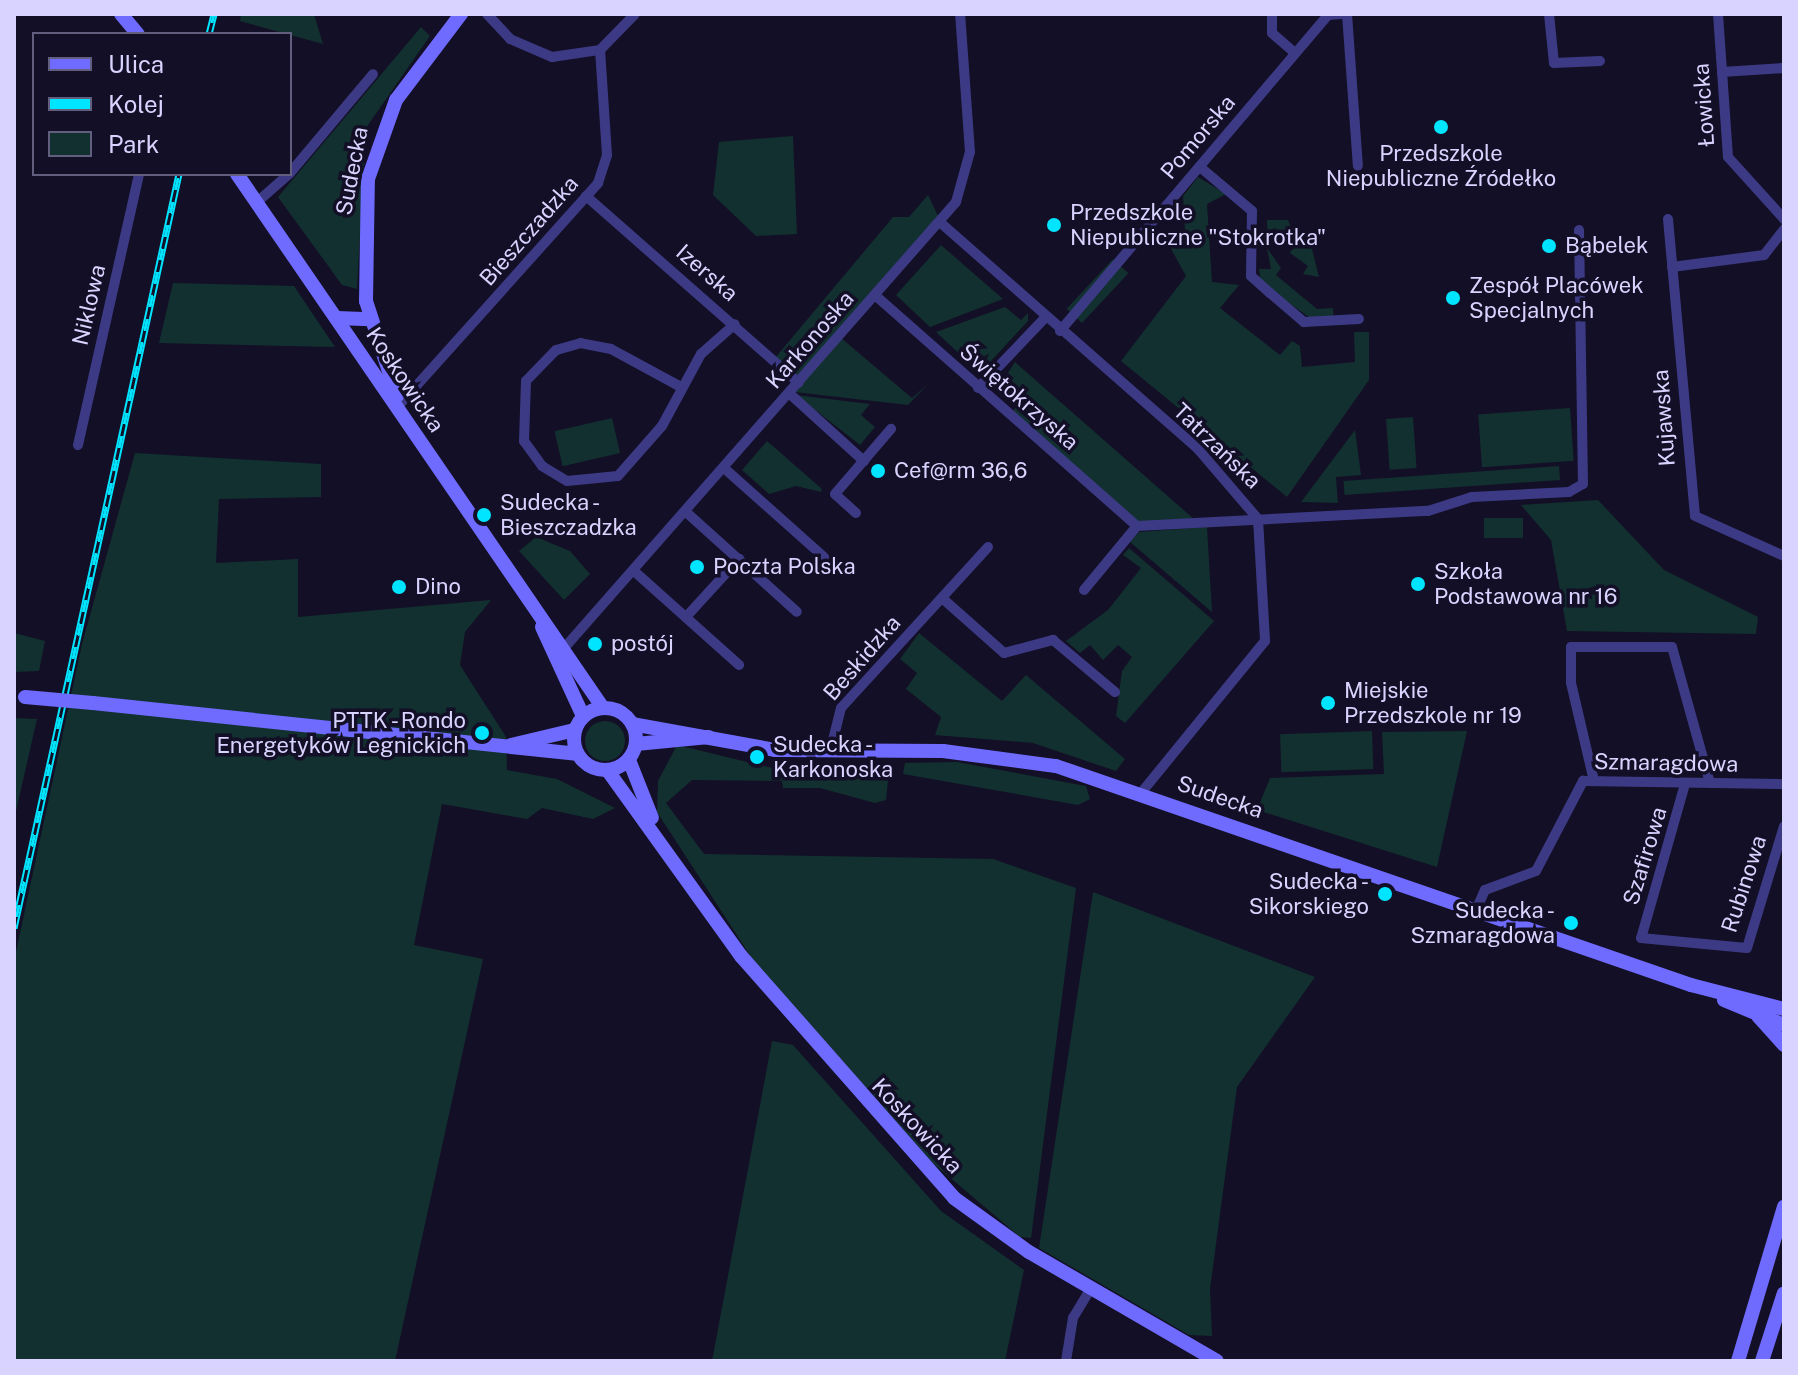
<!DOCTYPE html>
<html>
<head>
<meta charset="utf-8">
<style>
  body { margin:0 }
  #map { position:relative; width:1798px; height:1375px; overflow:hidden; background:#130f26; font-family:"Public Sans",sans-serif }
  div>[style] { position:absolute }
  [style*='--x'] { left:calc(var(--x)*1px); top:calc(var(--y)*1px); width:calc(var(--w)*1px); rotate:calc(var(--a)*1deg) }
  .green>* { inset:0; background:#12302f; transform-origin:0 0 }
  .round { border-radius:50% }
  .street>* { height:10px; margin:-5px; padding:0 5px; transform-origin:5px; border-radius:5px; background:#3d3a85 }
  .secondary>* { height:14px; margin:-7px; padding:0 7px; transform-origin:7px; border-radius:7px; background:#6f6bff }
  .secondary>.ring { margin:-7px; padding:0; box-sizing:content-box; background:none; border:14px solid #6f6bff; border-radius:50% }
  .rail>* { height:7px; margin-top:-3.5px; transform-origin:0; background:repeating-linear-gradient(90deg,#130f26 0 12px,#00e5ff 0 24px); box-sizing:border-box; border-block:2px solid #00e5ff }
  .secondary-bridge>* { height:14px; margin:-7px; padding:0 7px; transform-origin:7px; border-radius:7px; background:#6f6bff }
  .dots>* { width:22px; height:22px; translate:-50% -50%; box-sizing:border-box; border:4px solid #130f26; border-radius:50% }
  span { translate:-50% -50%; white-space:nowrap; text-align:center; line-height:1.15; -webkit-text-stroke:7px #130f26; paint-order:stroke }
  .street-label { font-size:22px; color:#d9d4ff }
  .poi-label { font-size:22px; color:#d9d4ff }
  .left { translate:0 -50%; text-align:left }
  .right { translate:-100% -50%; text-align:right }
  .frame { position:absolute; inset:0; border:16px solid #d9d4ff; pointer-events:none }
  .legend { position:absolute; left:32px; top:32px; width:260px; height:144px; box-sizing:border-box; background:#130f26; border:2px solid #625e7d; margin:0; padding:10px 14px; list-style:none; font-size:24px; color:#d9d4ff }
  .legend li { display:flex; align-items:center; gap:16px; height:40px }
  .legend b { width:40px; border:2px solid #625e7d }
</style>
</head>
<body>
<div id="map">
  <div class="green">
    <div style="clip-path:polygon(241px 14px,314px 14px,323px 44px,240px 21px)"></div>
    <div style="clip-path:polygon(421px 27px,430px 36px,359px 138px,365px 143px,357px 289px,342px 285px,278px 197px)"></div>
    <div style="clip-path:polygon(793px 136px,797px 234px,756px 236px,713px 195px,719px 142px)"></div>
    <div style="clip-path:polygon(1198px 177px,1226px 194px,1207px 204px,1212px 282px,1239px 285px,1220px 308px,1280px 355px,1292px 341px,1300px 346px,1302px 367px,1355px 362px,1354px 332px,1369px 332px,1369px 380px,1287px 497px,1121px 361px,1186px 276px,1171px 249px,1185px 230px,1183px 196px)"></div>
    <div style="clip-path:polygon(928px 195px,942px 224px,799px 380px,775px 358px,893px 217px,909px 217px)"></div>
    <div style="clip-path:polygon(1267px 220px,1288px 220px,1295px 238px,1316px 230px,1320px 240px,1310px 241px,1319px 277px,1303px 274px,1308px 266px,1290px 253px,1285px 259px,1296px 245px,1286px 245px,1285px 232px,1275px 232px,1275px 244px,1268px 244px)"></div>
    <div style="clip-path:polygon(941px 245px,1003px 299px,930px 327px,896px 295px)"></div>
    <div style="clip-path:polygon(1267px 248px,1281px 268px,1276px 275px,1317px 309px,1333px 308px,1334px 325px,1320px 325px,1261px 283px,1259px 269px,1271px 269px)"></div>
    <div style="left:1113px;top:259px;width:21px;height:68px;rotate:43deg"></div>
    <div style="clip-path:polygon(173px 283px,294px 286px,335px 347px,159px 343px)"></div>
    <div style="clip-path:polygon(1005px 307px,1021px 320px,1028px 313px,1028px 321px,980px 373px,936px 332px)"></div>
    <div style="clip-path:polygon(841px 338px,912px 398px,928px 384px,908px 405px,794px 392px)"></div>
    <div style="clip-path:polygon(1015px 362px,1195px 520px,1137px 522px,1012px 413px,1019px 401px,1000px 385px)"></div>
    <div style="clip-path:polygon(796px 395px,870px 404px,861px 415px,875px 427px,860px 445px)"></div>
    <div style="left:1570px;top:408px;width:53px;height:92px;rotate:86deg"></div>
    <div style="left:1413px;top:417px;width:51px;height:27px;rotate:86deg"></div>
    <div style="left:612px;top:418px;width:36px;height:59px;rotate:77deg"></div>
    <div style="clip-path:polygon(1355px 430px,1361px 475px,1336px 477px,1338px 503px,1301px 502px)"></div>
    <div style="clip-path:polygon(767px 441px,822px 489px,821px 492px,796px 486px,769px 494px,742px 470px)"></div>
    <div style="clip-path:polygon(135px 453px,321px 464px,321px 497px,219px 499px,216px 563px,298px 559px,298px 617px,491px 600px,465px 632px,460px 665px,506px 737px,507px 770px,557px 779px,615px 808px,593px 819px,542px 808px,527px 819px,442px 804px,414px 945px,483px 959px,395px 1361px,14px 1361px,14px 961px,82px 644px)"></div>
    <div style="left:1559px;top:466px;width:14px;height:216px;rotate:86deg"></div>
    <div style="clip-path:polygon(1598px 500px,1664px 570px,1758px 617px,1756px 634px,1567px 631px,1551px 540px,1521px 505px)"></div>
    <div style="left:1523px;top:518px;width:20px;height:39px;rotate:90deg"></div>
    <div style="clip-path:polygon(1207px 527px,1212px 612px,1130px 542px,1139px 532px)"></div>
    <div style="clip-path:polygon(536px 537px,570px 551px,590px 574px,564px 600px,519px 551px)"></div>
    <div style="clip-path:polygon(1129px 548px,1214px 621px,1125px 723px,1116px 716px,1122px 671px,1132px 657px,1118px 645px,1103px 660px,1090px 645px,1080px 653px,1066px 641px,1108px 610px,1141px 568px,1123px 555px)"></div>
    <div style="clip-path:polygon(14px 633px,45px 641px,39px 671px,14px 672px)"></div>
    <div style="clip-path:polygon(919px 633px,1002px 701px,1026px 675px,1125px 759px,1116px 771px,1033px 743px,935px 735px,941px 717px,906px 689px,917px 673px,900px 659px)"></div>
    <div style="clip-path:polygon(14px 718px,37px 719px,14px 820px)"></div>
    <div class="round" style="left:585px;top:721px;width:40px;height:40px"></div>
    <div style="left:1372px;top:731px;width:38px;height:92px;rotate:88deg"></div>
    <div style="clip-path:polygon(1467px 731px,1437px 867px,1257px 810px,1270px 778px,1384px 774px,1382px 732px)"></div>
    <div style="clip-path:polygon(677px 745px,776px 769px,889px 771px,886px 800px,875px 803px,820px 788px,783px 788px,782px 781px,692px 780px,666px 803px,704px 854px,993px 859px,1076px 888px,1031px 1238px,1020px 1237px,934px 1164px,753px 960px,657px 812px,658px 781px)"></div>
    <div style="clip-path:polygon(957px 762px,1086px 786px,1090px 799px,1078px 805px,903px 774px,905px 763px)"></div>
    <div style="clip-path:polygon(1093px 892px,1315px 977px,1237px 1087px,1210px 1289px,1212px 1336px,1189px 1335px,1039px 1248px)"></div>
    <div style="clip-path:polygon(772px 1041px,793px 1045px,941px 1211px,1024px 1270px,1005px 1361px,712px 1361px)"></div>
  </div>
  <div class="street">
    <div style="--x:487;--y:14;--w:34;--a:47"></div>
    <div style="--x:510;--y:39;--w:46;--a:23.2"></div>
    <div style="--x:552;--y:57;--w:49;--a:-8.3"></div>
    <div style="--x:600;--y:50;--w:50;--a:-45.8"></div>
    <div style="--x:1272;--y:14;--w:19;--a:90"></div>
    <div style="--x:1272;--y:33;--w:30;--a:41"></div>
    <div style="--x:1347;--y:14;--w:152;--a:85.9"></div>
    <div style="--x:1549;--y:14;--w:49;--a:84.2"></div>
    <div style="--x:1554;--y:63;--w:46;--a:-2.5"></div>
    <div style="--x:1718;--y:14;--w:143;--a:86"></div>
    <div style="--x:1728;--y:157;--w:84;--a:47.9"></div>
    <div style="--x:1722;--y:72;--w:62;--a:-3.7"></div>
    <div style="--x:1200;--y:167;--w:68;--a:40.2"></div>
    <div style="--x:1252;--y:211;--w:65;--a:90.9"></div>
    <div style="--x:1251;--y:276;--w:25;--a:42"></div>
    <div style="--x:1270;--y:293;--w:45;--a:40.5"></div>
    <div style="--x:1304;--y:322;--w:55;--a:-3.1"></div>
    <div style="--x:290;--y:173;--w:129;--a:-50"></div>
    <div style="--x:586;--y:196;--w:283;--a:41.3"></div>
    <div style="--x:256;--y:203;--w:44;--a:-41.3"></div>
    <div style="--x:1668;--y:219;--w:298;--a:84.8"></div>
    <div style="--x:1695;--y:516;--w:98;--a:24.2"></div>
    <div style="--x:942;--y:224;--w:341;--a:41.3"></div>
    <div style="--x:1198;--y:449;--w:92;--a:49.4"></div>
    <div style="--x:1258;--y:519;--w:122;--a:86.7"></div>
    <div style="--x:1265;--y:641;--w:196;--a:129.2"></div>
    <div style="--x:1672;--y:267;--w:93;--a:-7.4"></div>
    <div style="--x:1764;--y:255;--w:33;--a:-52"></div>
    <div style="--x:876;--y:296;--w:348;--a:41.4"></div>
    <div style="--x:1137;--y:526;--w:291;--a:-3"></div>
    <div style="--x:1428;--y:511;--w:46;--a:-17.7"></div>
    <div style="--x:1472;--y:497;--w:97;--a:-3"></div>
    <div style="--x:1569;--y:492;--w:16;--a:-30"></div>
    <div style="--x:1583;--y:484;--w:254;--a:-90.9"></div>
    <div style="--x:1060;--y:331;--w:414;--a:-49.7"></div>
    <div style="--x:1328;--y:15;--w:13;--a:-4"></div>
    <div style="--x:681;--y:387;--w:80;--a:-151.5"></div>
    <div style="--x:611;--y:349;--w:31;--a:-169"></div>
    <div style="--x:581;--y:343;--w:26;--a:164"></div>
    <div style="--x:556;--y:350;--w:43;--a:134.1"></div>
    <div style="--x:526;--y:381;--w:60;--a:91.9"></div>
    <div style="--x:524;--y:441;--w:31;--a:54"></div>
    <div style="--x:542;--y:466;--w:29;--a:31"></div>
    <div style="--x:567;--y:481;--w:51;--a:-5.6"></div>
    <div style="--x:618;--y:476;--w:67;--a:-48.7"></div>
    <div style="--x:662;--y:426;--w:82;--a:-61.6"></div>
    <div style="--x:701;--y:354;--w:45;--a:-41.4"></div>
    <div style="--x:978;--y:388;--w:95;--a:-46.3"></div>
    <div style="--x:790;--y:394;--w:100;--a:42.2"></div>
    <div style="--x:400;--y:404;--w:297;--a:-48.1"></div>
    <div style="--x:598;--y:183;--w:29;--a:-72"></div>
    <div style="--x:607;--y:155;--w:105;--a:-93.8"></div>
    <div style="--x:78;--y:445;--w:278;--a:-77.3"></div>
    <div style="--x:724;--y:468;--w:134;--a:41.7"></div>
    <div style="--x:686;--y:512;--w:149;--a:42"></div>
    <div style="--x:856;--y:513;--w:28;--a:-138"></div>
    <div style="--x:835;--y:494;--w:86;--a:-49.3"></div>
    <div style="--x:634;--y:571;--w:141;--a:41.8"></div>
    <div style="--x:1084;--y:590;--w:83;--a:-50.4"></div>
    <div style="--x:942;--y:598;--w:83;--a:41.6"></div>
    <div style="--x:1004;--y:653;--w:51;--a:-14.9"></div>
    <div style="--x:1053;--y:640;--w:81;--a:40"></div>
    <div style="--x:686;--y:617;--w:79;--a:-47.6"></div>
    <div style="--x:566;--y:646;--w:591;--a:-48.7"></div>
    <div style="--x:956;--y:202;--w:52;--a:-74.4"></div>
    <div style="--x:970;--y:152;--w:138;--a:-94.1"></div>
    <div style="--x:830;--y:752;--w:45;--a:-76"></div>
    <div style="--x:841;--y:708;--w:218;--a:-47.6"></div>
    <div style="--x:1594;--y:781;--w:101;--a:-103.2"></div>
    <div style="--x:1571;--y:683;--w:36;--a:-90"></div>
    <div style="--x:1571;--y:647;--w:101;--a:0"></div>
    <div style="--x:1672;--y:647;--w:141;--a:74.4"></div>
    <div style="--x:1685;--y:784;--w:160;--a:105.9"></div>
    <div style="--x:1641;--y:938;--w:106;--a:5.4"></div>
    <div style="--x:1747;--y:948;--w:127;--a:-73.1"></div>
    <div style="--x:1476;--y:910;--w:22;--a:-66"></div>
    <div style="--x:1485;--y:890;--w:54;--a:-20.4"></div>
    <div style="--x:1536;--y:871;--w:102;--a:-62.4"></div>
    <div style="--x:1583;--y:781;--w:201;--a:0.9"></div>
    <div style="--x:1066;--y:1361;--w:44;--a:-80.8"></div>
    <div style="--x:1073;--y:1318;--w:35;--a:-59"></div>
  </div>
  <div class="secondary">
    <div style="--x:121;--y:14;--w:26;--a:50"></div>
    <div style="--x:237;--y:174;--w:647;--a:55.57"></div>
    <div style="--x:337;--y:318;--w:33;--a:2"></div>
    <div style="--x:397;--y:396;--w:100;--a:-108.1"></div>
    <div style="--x:366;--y:301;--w:122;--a:-89.1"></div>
    <div style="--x:368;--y:179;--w:84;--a:-70.5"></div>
    <div style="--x:396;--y:100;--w:108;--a:-52.9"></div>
    <div style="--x:542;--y:627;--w:98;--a:65.3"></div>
    <div style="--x:93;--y:703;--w:486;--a:6"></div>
    <div class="ring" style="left:574px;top:708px;width:48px;height:48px"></div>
    <div style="--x:632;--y:724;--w:145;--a:10.3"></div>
    <div style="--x:775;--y:750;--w:168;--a:0.3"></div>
    <div style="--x:943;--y:751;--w:114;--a:7.6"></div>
    <div style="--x:1056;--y:766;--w:672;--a:19.03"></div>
    <div style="--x:1691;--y:985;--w:96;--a:14.5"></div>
    <div style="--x:636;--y:744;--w:73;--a:-5.5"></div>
    <div style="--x:511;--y:745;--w:66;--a:-13.2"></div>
    <div style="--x:629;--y:760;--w:62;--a:68.4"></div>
    <div style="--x:608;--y:771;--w:228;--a:54.3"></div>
    <div style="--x:741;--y:956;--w:322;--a:48.6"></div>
    <div style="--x:954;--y:1198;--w:92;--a:35.8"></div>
    <div style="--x:1029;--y:1252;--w:217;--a:30.1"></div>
    <div style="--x:1724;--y:1000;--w:65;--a:22.6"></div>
    <div style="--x:1758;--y:1016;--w:39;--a:48"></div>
    <div style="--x:1738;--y:1361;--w:161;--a:-73.4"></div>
    <div style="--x:1762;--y:1361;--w:71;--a:-72.1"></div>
  </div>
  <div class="rail">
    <div style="--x:209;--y:34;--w:21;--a:-76"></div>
    <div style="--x:14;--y:928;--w:772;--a:-77.66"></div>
  </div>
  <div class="secondary-bridge">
    <div style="--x:25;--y:697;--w:68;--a:5"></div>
  </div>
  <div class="dots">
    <div style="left:1441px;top:127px;background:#00e5ff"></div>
    <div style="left:1054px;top:225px;background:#00e5ff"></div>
    <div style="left:1549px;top:246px;background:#00e5ff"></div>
    <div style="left:1453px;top:298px;background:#00e5ff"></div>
    <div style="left:878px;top:471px;background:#00e5ff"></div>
    <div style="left:484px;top:515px;background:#00e5ff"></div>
    <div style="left:697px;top:567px;background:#00e5ff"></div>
    <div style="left:1418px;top:584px;background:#00e5ff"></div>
    <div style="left:399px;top:587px;background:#00e5ff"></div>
    <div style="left:595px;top:644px;background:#00e5ff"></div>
    <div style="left:1328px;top:703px;background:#00e5ff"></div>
    <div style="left:482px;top:733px;background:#00e5ff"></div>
    <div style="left:757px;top:757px;background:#00e5ff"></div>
    <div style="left:1385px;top:894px;background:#00e5ff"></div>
    <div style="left:1571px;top:923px;background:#00e5ff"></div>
  </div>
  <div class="street-label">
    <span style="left:1704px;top:105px;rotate:-94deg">Łowicka</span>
    <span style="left:1198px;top:137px;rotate:-50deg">Pomorska</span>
    <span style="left:352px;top:171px;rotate:-79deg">Sudecka</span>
    <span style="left:529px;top:231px;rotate:-49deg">Bieszczadzka</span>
    <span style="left:707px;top:273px;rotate:41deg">Izerska</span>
    <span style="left:89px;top:305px;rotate:-77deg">Niklowa</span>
    <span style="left:810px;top:340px;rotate:-49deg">Karkonoska</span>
    <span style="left:405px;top:380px;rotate:56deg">Koskowicka</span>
    <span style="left:1019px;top:397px;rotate:41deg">Świętokrzyska</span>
    <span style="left:1664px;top:418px;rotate:-94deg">Kujawska</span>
    <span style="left:1217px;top:446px;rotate:44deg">Tatrzańska</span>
    <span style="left:862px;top:658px;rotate:-49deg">Beskidzka</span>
    <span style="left:1666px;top:763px;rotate:1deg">Szmaragdowa</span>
    <span style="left:1220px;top:797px;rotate:19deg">Sudecka</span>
    <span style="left:1645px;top:856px;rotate:-73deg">Szafirowa</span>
    <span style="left:1744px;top:884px;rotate:-72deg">Rubinowa</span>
    <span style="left:917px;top:1126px;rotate:47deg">Koskowicka</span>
  </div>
  <div class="poi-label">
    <span style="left:1441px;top:166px">Przedszkole<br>Niepubliczne Źródełko</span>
    <span class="left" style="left:1070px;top:225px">Przedszkole<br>Niepubliczne "Stokrotka"</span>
    <span class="left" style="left:1565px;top:246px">Bąbelek</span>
    <span class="left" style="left:1469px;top:298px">Zespół Placówek<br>Specjalnych</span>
    <span class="left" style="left:894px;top:471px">Cef@rm 36,6</span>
    <span class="left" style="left:500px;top:515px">Sudecka -<br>Bieszczadzka</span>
    <span class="left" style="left:713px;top:567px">Poczta Polska</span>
    <span class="left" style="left:1434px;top:584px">Szkoła<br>Podstawowa nr 16</span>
    <span class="left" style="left:415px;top:587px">Dino</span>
    <span class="left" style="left:611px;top:644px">postój</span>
    <span class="left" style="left:1344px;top:703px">Miejskie<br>Przedszkole nr 19</span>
    <span class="right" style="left:466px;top:733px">PTTK - Rondo<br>Energetyków Legnickich</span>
    <span class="left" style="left:773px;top:757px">Sudecka -<br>Karkonoska</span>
    <span class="right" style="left:1369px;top:894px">Sudecka -<br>Sikorskiego</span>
    <span class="right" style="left:1555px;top:923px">Sudecka -<br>Szmaragdowa</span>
  </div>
  <div class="frame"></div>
  <ul class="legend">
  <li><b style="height:10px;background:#6f6bff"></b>Ulica</li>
  <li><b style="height:10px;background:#00e5ff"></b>Kolej</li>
  <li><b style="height:22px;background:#12302f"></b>Park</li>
  </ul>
</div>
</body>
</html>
